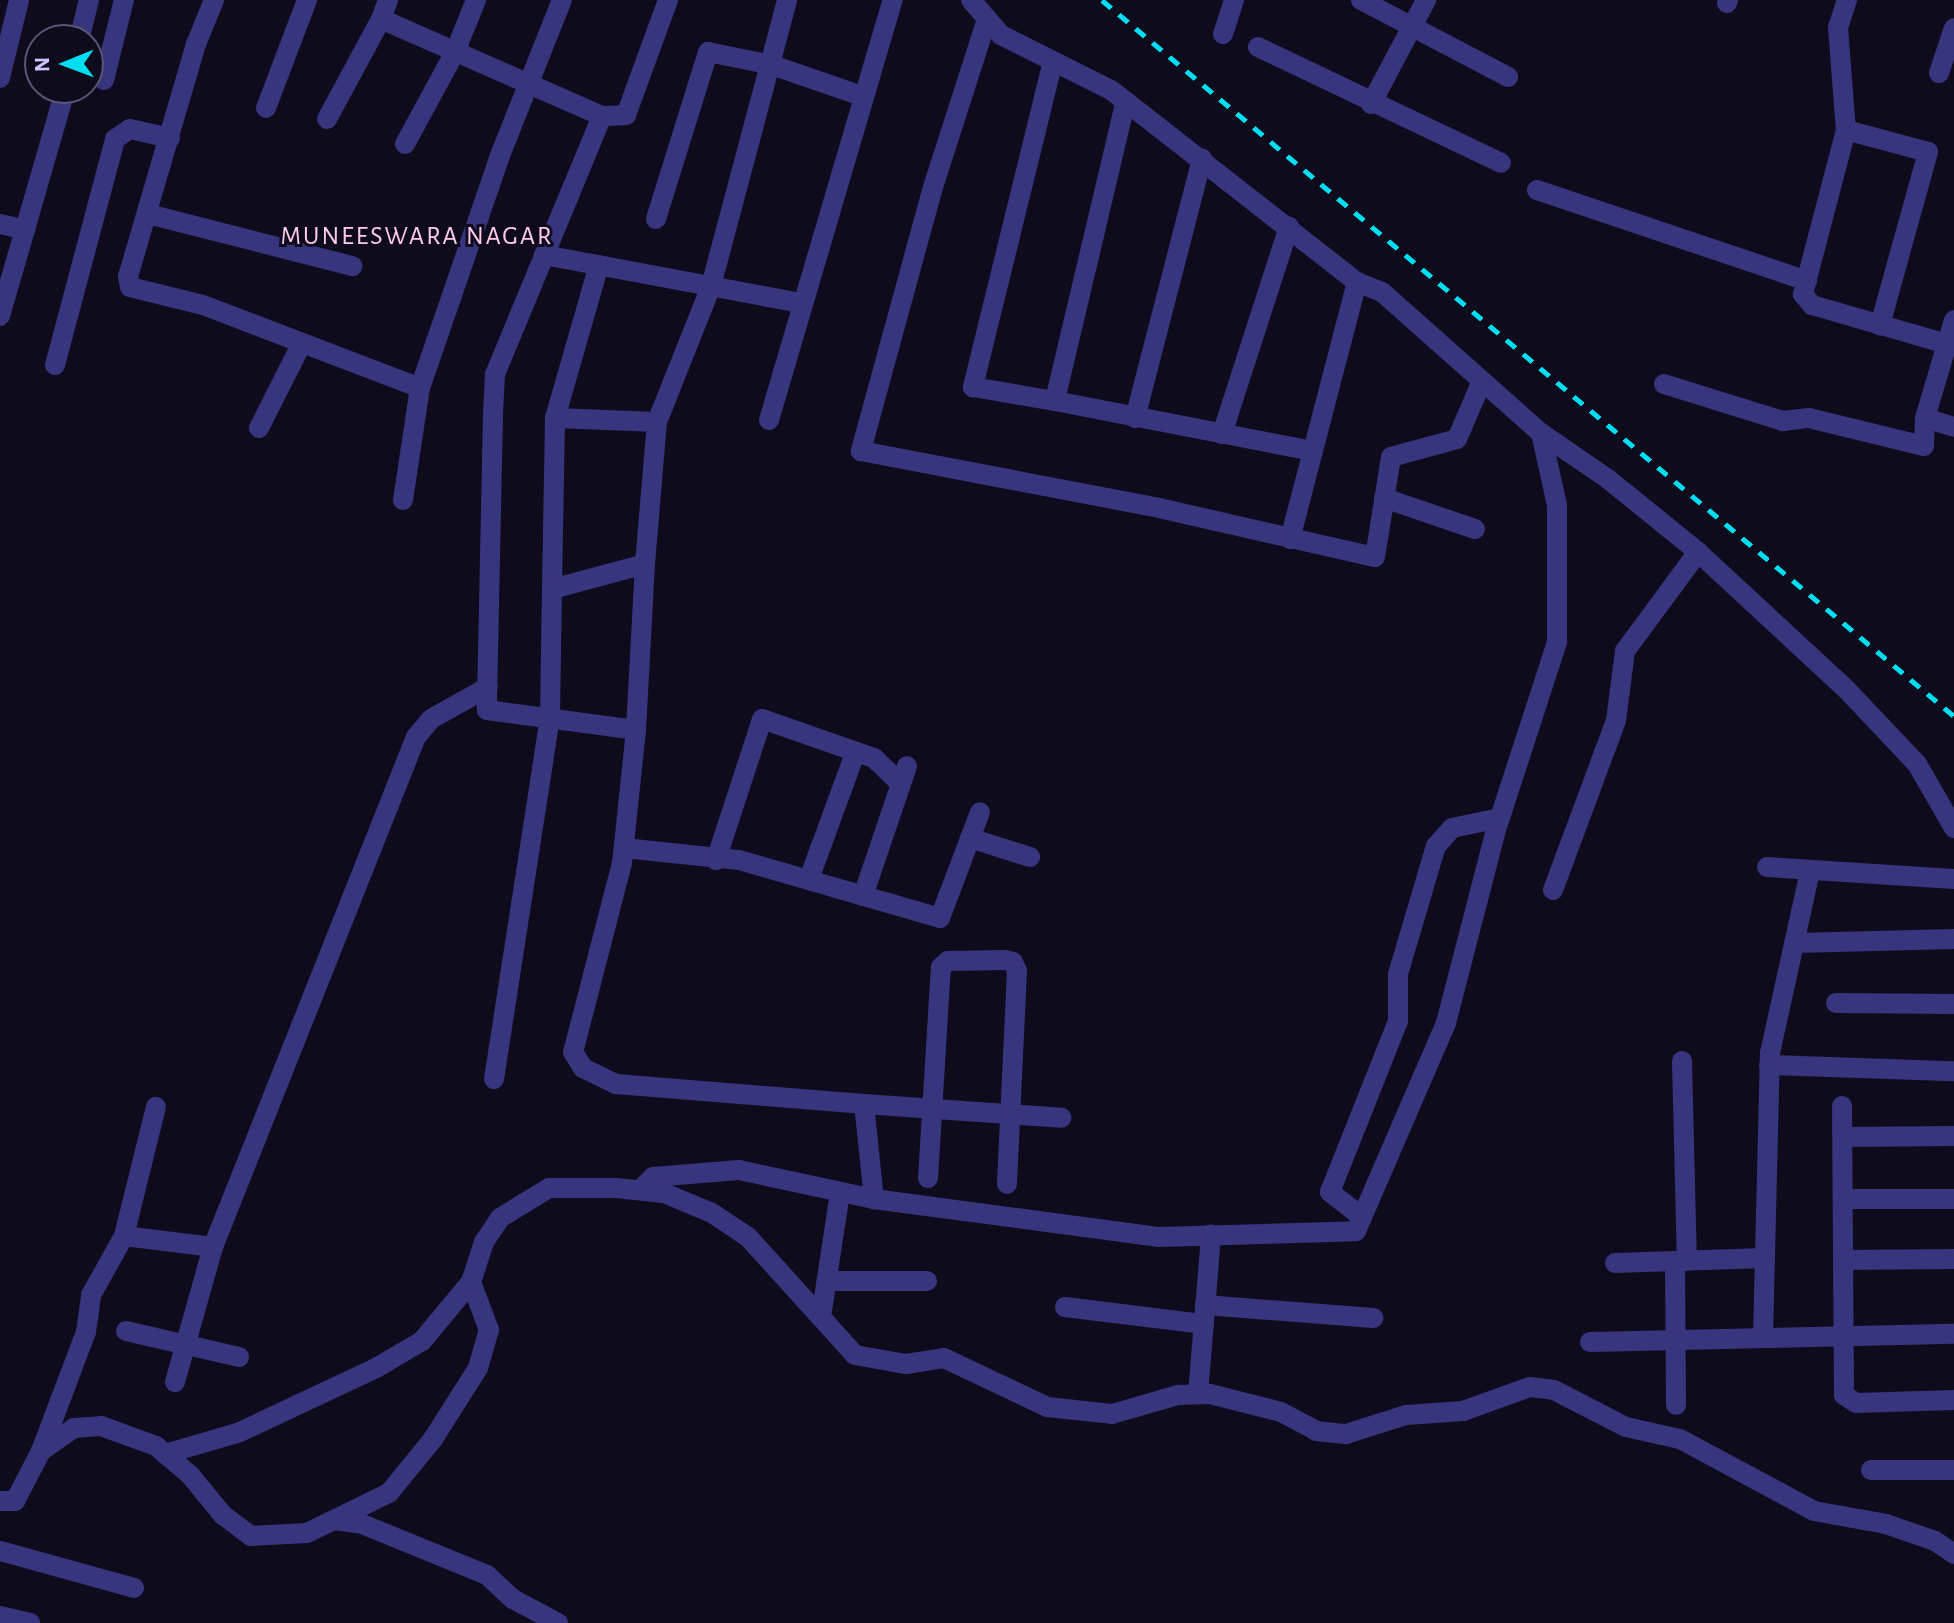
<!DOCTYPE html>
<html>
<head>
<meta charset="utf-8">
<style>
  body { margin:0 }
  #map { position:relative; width:1954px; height:1623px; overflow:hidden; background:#0e0b1d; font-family:"Alegreya Sans",sans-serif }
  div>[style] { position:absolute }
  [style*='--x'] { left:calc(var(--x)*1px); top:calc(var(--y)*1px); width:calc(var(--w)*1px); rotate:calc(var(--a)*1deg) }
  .minor>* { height:20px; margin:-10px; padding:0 10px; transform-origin:10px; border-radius:10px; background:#37357d }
  .rail>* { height:5px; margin-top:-2.5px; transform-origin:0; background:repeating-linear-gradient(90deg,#00def2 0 12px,transparent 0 22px) }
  span { translate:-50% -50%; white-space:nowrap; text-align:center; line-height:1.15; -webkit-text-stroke:6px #0e0b1d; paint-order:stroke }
  .neighbourhood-label { font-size:26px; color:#ffc9ec; letter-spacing:2px }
  .north { position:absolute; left:24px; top:24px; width:80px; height:80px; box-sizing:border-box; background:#0e0b1d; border:2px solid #5a5677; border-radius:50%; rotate:269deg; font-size:22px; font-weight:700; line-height:32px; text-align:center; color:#ccc7ff }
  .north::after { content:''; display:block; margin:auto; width:28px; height:36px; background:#00def2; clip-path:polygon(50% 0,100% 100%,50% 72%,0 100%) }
</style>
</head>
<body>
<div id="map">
  <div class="minor">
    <div style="--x:214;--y:0;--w:48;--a:112.2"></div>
    <div style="--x:196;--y:44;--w:242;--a:106.3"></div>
    <div style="--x:128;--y:276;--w:11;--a:80"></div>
    <div style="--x:130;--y:287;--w:75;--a:13.9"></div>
    <div style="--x:203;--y:305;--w:232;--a:20.9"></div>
    <div style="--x:388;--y:0;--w:20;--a:110"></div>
    <div style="--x:381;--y:19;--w:241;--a:23.7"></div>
    <div style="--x:602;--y:116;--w:279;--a:112.5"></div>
    <div style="--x:495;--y:374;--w:40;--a:92.9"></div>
    <div style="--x:493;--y:414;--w:296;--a:91.2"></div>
    <div style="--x:487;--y:710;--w:150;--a:7.6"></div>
    <div style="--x:636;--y:730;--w:134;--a:96"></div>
    <div style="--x:622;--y:863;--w:195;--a:104.5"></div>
    <div style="--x:573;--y:1052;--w:19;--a:58"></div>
    <div style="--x:583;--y:1068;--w:37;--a:26"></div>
    <div style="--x:616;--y:1084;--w:249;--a:4.6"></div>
    <div style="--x:864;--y:1104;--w:96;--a:84"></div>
    <div style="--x:971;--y:0;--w:46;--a:49.4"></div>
    <div style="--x:1001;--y:35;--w:123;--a:26.6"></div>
    <div style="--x:1111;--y:90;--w:312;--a:38"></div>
    <div style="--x:1357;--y:282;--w:27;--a:22"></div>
    <div style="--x:1382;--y:292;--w:213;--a:41.6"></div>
    <div style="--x:1541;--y:433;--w:81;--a:34.5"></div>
    <div style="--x:1608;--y:479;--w:116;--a:39"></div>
    <div style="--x:1698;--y:552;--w:203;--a:42.8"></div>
    <div style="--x:1847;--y:690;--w:102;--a:46.6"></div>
    <div style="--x:1917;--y:764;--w:74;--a:60"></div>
    <div style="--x:1361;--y:0;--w:166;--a:27.6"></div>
    <div style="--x:1847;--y:0;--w:28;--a:108"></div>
    <div style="--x:1838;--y:27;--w:103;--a:85.6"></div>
    <div style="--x:1846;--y:130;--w:170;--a:104.7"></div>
    <div style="--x:1803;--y:294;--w:14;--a:51"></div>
    <div style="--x:1812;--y:305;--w:141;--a:16.1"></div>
    <div style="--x:1727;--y:3;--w:3;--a:-72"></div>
    <div style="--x:987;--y:19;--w:176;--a:107.8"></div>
    <div style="--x:933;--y:187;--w:274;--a:105.3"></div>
    <div style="--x:861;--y:451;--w:303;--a:10.8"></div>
    <div style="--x:1159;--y:508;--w:221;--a:12.8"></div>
    <div style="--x:1375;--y:557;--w:101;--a:-80.9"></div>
    <div style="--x:1391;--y:457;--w:68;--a:-15.3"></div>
    <div style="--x:1457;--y:439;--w:63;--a:-66.7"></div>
    <div style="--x:1223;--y:34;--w:36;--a:-72"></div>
    <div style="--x:79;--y:40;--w:41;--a:-76"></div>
    <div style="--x:1258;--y:47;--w:269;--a:25.5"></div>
    <div style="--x:1052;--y:65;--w:332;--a:103.8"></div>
    <div style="--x:973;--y:387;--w:83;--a:9.7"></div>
    <div style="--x:1939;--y:73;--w:47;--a:-71.6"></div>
    <div style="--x:0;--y:78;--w:80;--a:-76.3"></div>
    <div style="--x:104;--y:80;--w:82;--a:-76"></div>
    <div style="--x:1125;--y:104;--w:305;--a:103.3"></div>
    <div style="--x:1055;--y:401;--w:263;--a:11"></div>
    <div style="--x:1371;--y:104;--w:118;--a:-62.1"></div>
    <div style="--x:266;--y:108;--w:116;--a:-69.2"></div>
    <div style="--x:602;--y:116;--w:24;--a:-2"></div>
    <div style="--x:626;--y:115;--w:122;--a:-69.9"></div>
    <div style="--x:327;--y:119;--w:114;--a:-61.6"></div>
    <div style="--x:1846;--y:130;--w:85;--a:15"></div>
    <div style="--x:1928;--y:152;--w:180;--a:105.5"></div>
    <div style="--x:405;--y:144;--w:105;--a:-61.5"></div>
    <div style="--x:455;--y:52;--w:56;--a:-68"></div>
    <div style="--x:1537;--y:190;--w:285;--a:18.6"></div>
    <div style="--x:148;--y:214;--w:211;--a:14.3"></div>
    <div style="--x:656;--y:219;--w:175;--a:-72.7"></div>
    <div style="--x:708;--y:52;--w:65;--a:11.5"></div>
    <div style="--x:772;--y:65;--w:95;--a:19"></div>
    <div style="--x:0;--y:224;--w:26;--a:13"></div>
    <div style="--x:544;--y:255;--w:261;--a:10.6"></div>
    <div style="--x:0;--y:316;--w:237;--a:-73.9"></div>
    <div style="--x:55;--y:365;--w:234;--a:-75.1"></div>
    <div style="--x:115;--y:139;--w:18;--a:-34"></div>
    <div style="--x:130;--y:129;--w:41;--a:12.7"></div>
    <div style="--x:1664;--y:384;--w:125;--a:17.3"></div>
    <div style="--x:1783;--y:421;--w:26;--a:-7"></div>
    <div style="--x:1809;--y:418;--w:118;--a:13.7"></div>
    <div style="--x:1924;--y:446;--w:28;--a:-88"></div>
    <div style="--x:1925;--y:418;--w:102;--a:-73.5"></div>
    <div style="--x:555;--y:418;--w:159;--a:-74"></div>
    <div style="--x:1135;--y:418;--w:268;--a:-75.5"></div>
    <div style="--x:1925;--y:418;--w:30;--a:17"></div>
    <div style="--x:769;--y:420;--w:438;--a:-73.6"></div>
    <div style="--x:259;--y:428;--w:95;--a:-63.2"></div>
    <div style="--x:1222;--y:434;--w:218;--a:-72.1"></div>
    <div style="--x:1384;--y:498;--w:96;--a:18.8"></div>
    <div style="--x:403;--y:500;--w:113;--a:-81.4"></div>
    <div style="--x:420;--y:388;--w:243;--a:-71"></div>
    <div style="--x:499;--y:158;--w:170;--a:-68.3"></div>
    <div style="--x:1290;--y:539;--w:266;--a:-75.4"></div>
    <div style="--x:552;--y:589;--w:171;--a:-89"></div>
    <div style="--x:555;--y:418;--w:102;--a:2.2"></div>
    <div style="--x:636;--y:730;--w:166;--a:-86.9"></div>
    <div style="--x:970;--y:838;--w:63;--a:17.6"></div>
    <div style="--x:624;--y:848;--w:116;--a:6"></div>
    <div style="--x:739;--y:860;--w:209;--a:16.1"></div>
    <div style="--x:940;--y:918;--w:113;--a:-69.3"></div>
    <div style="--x:716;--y:860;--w:148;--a:-71.9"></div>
    <div style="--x:762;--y:719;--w:119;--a:19.2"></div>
    <div style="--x:874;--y:758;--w:37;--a:44"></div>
    <div style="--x:1767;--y:867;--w:187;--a:3.7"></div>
    <div style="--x:809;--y:879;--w:134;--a:-69.9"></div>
    <div style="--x:1553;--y:890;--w:180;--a:-69.6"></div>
    <div style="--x:1616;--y:721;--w:71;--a:-82.7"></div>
    <div style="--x:1625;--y:651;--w:123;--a:-53.6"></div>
    <div style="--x:863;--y:896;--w:137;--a:-71.3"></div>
    <div style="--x:1794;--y:943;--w:160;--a:-1.4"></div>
    <div style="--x:1836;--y:1003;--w:118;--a:0.5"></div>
    <div style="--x:1682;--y:1061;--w:200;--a:88.6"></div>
    <div style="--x:1769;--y:1065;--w:185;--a:1.9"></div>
    <div style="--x:494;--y:1079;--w:367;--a:-81.2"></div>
    <div style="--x:550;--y:716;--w:127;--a:-89.1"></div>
    <div style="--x:552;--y:589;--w:96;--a:-15"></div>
    <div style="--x:645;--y:564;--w:143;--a:-85.2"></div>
    <div style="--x:657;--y:422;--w:146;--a:-68.3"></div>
    <div style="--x:711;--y:286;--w:296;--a:-75.1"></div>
    <div style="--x:864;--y:1104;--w:198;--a:4"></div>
    <div style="--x:1842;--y:1106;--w:289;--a:89.6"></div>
    <div style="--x:1844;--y:1395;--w:14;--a:34"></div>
    <div style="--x:1856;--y:1403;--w:98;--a:-1.8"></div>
    <div style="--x:1843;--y:1137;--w:111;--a:-0.5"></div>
    <div style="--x:928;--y:1178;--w:211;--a:-86.5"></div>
    <div style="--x:941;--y:967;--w:9;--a:-41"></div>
    <div style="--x:948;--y:961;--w:57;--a:-1"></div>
    <div style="--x:1005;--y:960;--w:8;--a:14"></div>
    <div style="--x:1013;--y:962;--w:10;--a:66"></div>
    <div style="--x:1017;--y:971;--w:213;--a:92.7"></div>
    <div style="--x:640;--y:1190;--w:18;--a:-45"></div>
    <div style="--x:653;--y:1177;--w:86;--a:-4.7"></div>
    <div style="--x:739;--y:1170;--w:138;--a:12.1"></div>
    <div style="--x:874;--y:1199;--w:288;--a:7.6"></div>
    <div style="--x:1159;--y:1237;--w:197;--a:-1.7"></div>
    <div style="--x:1356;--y:1231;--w:227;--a:-66.6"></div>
    <div style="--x:1446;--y:1023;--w:196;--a:-75.5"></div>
    <div style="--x:1495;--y:833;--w:201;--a:-72"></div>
    <div style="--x:1557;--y:642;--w:137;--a:-90"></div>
    <div style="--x:1557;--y:505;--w:74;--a:-102.5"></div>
    <div style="--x:1843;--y:1199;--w:111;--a:0"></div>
    <div style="--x:1362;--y:1217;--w:41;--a:-142"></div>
    <div style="--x:1330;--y:1192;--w:184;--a:-68.3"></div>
    <div style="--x:1398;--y:1021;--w:47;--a:-90"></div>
    <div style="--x:1398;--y:974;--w:134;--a:-73.5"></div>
    <div style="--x:1436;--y:846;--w:24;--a:-48"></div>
    <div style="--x:1452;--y:828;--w:49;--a:-11.8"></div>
    <div style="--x:124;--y:1236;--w:90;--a:7"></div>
    <div style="--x:1843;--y:1260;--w:111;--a:-0.5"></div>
    <div style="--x:1675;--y:1261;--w:144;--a:89.6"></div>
    <div style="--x:1615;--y:1263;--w:150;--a:-1.9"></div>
    <div style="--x:827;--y:1281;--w:100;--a:0"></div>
    <div style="--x:1205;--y:1305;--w:169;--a:4.4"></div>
    <div style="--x:1065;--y:1307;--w:140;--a:7"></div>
    <div style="--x:821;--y:1317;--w:125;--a:-81.3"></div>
    <div style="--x:126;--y:1331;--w:116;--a:13"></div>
    <div style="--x:1763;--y:1337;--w:284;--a:-88.6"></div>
    <div style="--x:1770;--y:1053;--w:186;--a:-77.6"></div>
    <div style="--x:1590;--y:1342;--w:364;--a:-1.3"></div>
    <div style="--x:175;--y:1382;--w:140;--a:-74.3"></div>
    <div style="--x:213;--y:1247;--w:549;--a:-68.3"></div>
    <div style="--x:416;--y:737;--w:23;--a:-50"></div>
    <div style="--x:431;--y:719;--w:65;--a:-29.3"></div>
    <div style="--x:1198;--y:1394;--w:160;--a:-85.3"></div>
    <div style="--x:41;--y:1451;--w:127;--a:-69.3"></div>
    <div style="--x:86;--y:1332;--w:37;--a:-82"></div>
    <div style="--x:91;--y:1295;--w:68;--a:-60.8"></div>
    <div style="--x:124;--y:1236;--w:133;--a:-76.1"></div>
    <div style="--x:165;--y:1454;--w:78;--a:-16.3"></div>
    <div style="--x:240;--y:1432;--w:150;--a:-25.2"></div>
    <div style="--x:376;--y:1368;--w:53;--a:-30.4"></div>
    <div style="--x:422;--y:1341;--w:77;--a:-50.3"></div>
    <div style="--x:1871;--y:1470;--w:83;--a:0"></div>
    <div style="--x:0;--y:1501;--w:15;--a:0"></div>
    <div style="--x:15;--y:1501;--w:56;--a:-62.5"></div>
    <div style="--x:41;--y:1451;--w:40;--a:-34.9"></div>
    <div style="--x:74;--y:1428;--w:27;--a:-4"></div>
    <div style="--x:101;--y:1426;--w:59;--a:20"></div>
    <div style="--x:156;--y:1446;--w:45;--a:40.5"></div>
    <div style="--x:190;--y:1475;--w:52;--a:50.5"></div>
    <div style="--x:223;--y:1515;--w:35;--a:37"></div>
    <div style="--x:251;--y:1536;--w:56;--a:-3.1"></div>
    <div style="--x:307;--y:1533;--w:91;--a:-26"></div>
    <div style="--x:389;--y:1493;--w:70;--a:-50.8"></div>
    <div style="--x:433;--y:1439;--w:84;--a:-57.6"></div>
    <div style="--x:478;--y:1368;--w:40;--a:-74"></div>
    <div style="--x:489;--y:1330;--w:51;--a:-110.6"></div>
    <div style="--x:471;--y:1282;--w:42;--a:-72"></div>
    <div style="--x:484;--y:1242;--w:29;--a:-56"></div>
    <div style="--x:500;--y:1218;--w:57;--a:-31.5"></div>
    <div style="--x:549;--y:1188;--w:67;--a:0"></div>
    <div style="--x:616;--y:1188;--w:48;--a:5.9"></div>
    <div style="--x:664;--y:1193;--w:52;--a:22.6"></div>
    <div style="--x:712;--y:1213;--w:43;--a:33.7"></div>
    <div style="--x:748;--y:1237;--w:159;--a:47.8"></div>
    <div style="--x:855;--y:1355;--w:52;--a:10"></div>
    <div style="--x:906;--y:1364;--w:38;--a:-9"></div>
    <div style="--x:944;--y:1358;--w:114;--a:25.4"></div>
    <div style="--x:1047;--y:1407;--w:65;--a:6.1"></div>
    <div style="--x:1112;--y:1414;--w:69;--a:-16.1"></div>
    <div style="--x:1178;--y:1395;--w:32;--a:-2"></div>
    <div style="--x:1210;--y:1394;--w:73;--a:14.2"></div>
    <div style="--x:1281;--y:1412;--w:40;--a:28"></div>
    <div style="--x:1316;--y:1431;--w:30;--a:6"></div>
    <div style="--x:1346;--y:1434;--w:63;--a:-17.6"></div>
    <div style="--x:1406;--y:1415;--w:57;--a:-4"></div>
    <div style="--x:1463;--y:1411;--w:71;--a:-19.7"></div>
    <div style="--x:1530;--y:1387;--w:24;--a:7"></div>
    <div style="--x:1554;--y:1390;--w:81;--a:27.2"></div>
    <div style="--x:1626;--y:1427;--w:55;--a:12.5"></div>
    <div style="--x:1680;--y:1439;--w:152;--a:28.2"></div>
    <div style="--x:1814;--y:1511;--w:73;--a:10.2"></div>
    <div style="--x:1886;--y:1524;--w:52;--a:19.1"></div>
    <div style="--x:1935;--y:1541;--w:23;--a:34"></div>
    <div style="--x:334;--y:1520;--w:28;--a:8"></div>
    <div style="--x:362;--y:1524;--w:135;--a:22.2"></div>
    <div style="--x:487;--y:1575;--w:35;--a:43"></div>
    <div style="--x:513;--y:1599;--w:51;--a:28.1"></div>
    <div style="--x:0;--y:1551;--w:139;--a:15.4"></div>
    <div style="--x:0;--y:1616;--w:31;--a:13"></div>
  </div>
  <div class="rail">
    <div style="--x:1102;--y:0;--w:1113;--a:40.04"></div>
  </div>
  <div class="neighbourhood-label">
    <span style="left:417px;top:237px">MUNEESWARA NAGAR</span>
  </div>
  <div class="north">N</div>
</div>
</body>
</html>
